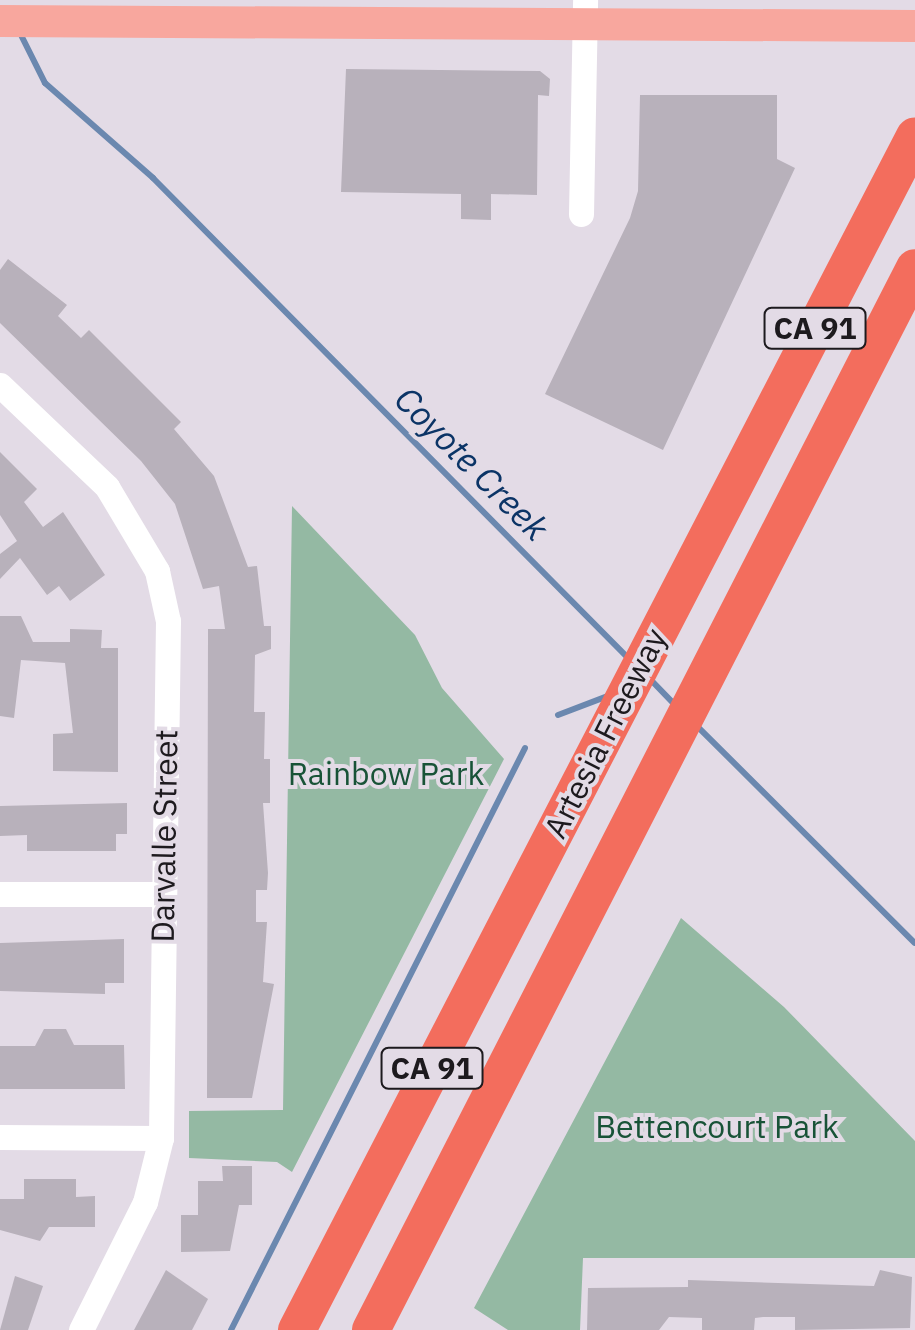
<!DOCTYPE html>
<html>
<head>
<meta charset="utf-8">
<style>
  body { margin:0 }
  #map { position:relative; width:915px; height:1330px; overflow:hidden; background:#e3dbe6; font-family:"IBM Plex Sans",sans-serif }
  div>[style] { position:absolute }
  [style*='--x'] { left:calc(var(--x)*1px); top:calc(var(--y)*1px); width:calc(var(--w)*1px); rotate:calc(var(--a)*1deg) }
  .green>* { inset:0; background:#94b9a3 }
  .stream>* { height:6px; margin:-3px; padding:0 3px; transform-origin:3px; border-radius:3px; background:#6b88af }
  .building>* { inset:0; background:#b8b1bb }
  .minor>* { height:25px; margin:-12.5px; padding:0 12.5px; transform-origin:12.5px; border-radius:12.5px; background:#fff }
  .major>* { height:32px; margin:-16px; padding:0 16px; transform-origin:16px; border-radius:16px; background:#f8a79e }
  .highway>* { height:38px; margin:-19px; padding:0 19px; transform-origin:19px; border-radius:19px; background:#f36d5d }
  span { translate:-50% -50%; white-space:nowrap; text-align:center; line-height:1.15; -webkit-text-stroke:8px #e3dbe6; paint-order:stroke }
  .shield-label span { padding:2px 8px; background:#e3dbe6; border:2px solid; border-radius:8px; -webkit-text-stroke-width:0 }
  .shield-label { font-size:30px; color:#1d1a1e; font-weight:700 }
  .street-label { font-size:32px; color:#1d1a1e }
  .park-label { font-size:32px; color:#185337 }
  .water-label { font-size:35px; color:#0b3466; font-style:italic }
</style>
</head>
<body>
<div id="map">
  <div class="green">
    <div style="clip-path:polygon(292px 506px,415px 635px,442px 688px,504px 759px,292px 1172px,277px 1162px,189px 1158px,189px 1111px,283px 1110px)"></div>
    <div style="clip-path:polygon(681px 918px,784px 1007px,915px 1141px,915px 1258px,583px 1258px,580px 1330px,508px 1330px,474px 1308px)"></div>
  </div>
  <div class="stream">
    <div style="--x:20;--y:33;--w:56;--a:63.4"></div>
    <div style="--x:45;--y:83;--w:144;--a:41.3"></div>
    <div style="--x:153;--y:178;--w:677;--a:45.3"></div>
    <div style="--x:649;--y:678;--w:37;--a:46"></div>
    <div style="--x:558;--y:715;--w:53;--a:-20.8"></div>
    <div style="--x:695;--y:724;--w:310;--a:44.9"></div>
    <div style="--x:231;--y:1330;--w:652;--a:-63.2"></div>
  </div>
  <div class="building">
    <div style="clip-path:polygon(346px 69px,540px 71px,550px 79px,549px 96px,538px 95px,537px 195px,491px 194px,491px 220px,461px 219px,461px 194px,341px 192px)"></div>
    <div style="clip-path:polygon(640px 95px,777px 95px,777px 159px,795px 168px,663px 450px,545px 394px,630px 218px,638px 191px)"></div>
    <div style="clip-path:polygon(8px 259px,67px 305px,58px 316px,81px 338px,89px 330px,181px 422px,174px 429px,214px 476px,248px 567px,257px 566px,264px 626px,271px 626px,271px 649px,255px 655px,254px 712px,265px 712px,264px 759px,270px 759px,270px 803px,263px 803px,268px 873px,267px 890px,256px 890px,256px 922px,267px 922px,263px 982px,274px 984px,252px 1098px,207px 1098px,208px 629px,225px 629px,219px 586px,203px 589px,175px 504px,141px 461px,0 323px,0 270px)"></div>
    <div style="clip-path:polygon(0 452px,37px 489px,24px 502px,43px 527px,63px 512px,105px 575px,70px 601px,59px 586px,47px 595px,20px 558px,0 579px,0 554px,17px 541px,0 515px)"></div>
    <div style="clip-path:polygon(0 616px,21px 616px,33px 642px,70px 642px,70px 629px,102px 630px,101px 648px,118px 648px,118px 772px,53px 771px,53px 734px,73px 733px,65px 663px,21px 660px,14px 718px,0 716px)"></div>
    <div style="clip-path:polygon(127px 803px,127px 834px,116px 834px,116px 851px,27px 851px,27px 835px,0 836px,0 806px)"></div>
    <div style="clip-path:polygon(124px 939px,124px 983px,105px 983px,105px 994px,0 991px,0 943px)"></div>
    <div style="clip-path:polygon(44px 1029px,66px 1029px,74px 1045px,124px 1045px,125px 1089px,0 1089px,0 1046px,35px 1046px)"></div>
    <div style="clip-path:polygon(222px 1166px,252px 1166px,252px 1205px,239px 1205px,230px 1251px,181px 1252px,181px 1215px,198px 1215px,198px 1181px,223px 1181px)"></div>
    <div style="clip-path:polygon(24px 1179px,76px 1179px,76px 1197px,95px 1196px,95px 1227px,49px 1227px,40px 1241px,0 1230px,0 1199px,24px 1199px)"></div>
    <div style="clip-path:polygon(166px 1270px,208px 1299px,192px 1330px,134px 1330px)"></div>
    <div style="clip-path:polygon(880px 1270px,912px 1277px,910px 1328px,795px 1330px,795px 1317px,763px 1317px,755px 1318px,754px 1330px,702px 1330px,702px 1318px,669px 1317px,659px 1330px,587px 1330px,588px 1288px,688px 1287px,688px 1280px,874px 1286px)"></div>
    <div style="clip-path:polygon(15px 1276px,43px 1286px,28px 1330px,0 1330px)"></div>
  </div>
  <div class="minor">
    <div style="--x:581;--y:214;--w:214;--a:-88.9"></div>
    <div style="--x:0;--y:385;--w:148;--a:43.6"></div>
    <div style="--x:107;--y:487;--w:98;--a:59.2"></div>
    <div style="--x:157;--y:571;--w:51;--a:77.6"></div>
    <div style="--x:168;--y:621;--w:517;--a:90.78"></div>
    <div style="--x:161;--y:1138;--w:66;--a:104"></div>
    <div style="--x:145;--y:1202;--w:143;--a:116.6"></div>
    <div style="--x:0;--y:894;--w:162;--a:0"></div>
    <div style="--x:0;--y:1137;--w:161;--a:0.4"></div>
  </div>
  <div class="major">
    <div style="--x:0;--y:21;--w:915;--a:0.31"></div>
  </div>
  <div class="highway">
    <div style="--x:297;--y:1330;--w:1344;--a:-62.63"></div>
    <div style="--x:371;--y:1330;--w:1193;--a:-62.88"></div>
  </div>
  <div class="shield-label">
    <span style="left:815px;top:328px">CA 91</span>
    <span style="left:432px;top:1068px">CA 91</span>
  </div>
  <div class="street-label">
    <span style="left:605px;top:733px;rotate:-63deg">Artesia Freeway</span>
    <span style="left:164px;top:836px;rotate:-89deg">Darvalle Street</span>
  </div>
  <div class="park-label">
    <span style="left:386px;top:773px">Rainbow Park</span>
    <span style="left:717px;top:1126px">Bettencourt Park</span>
  </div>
  <div class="water-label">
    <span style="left:472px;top:463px;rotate:45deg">Coyote Creek</span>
  </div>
</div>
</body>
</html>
